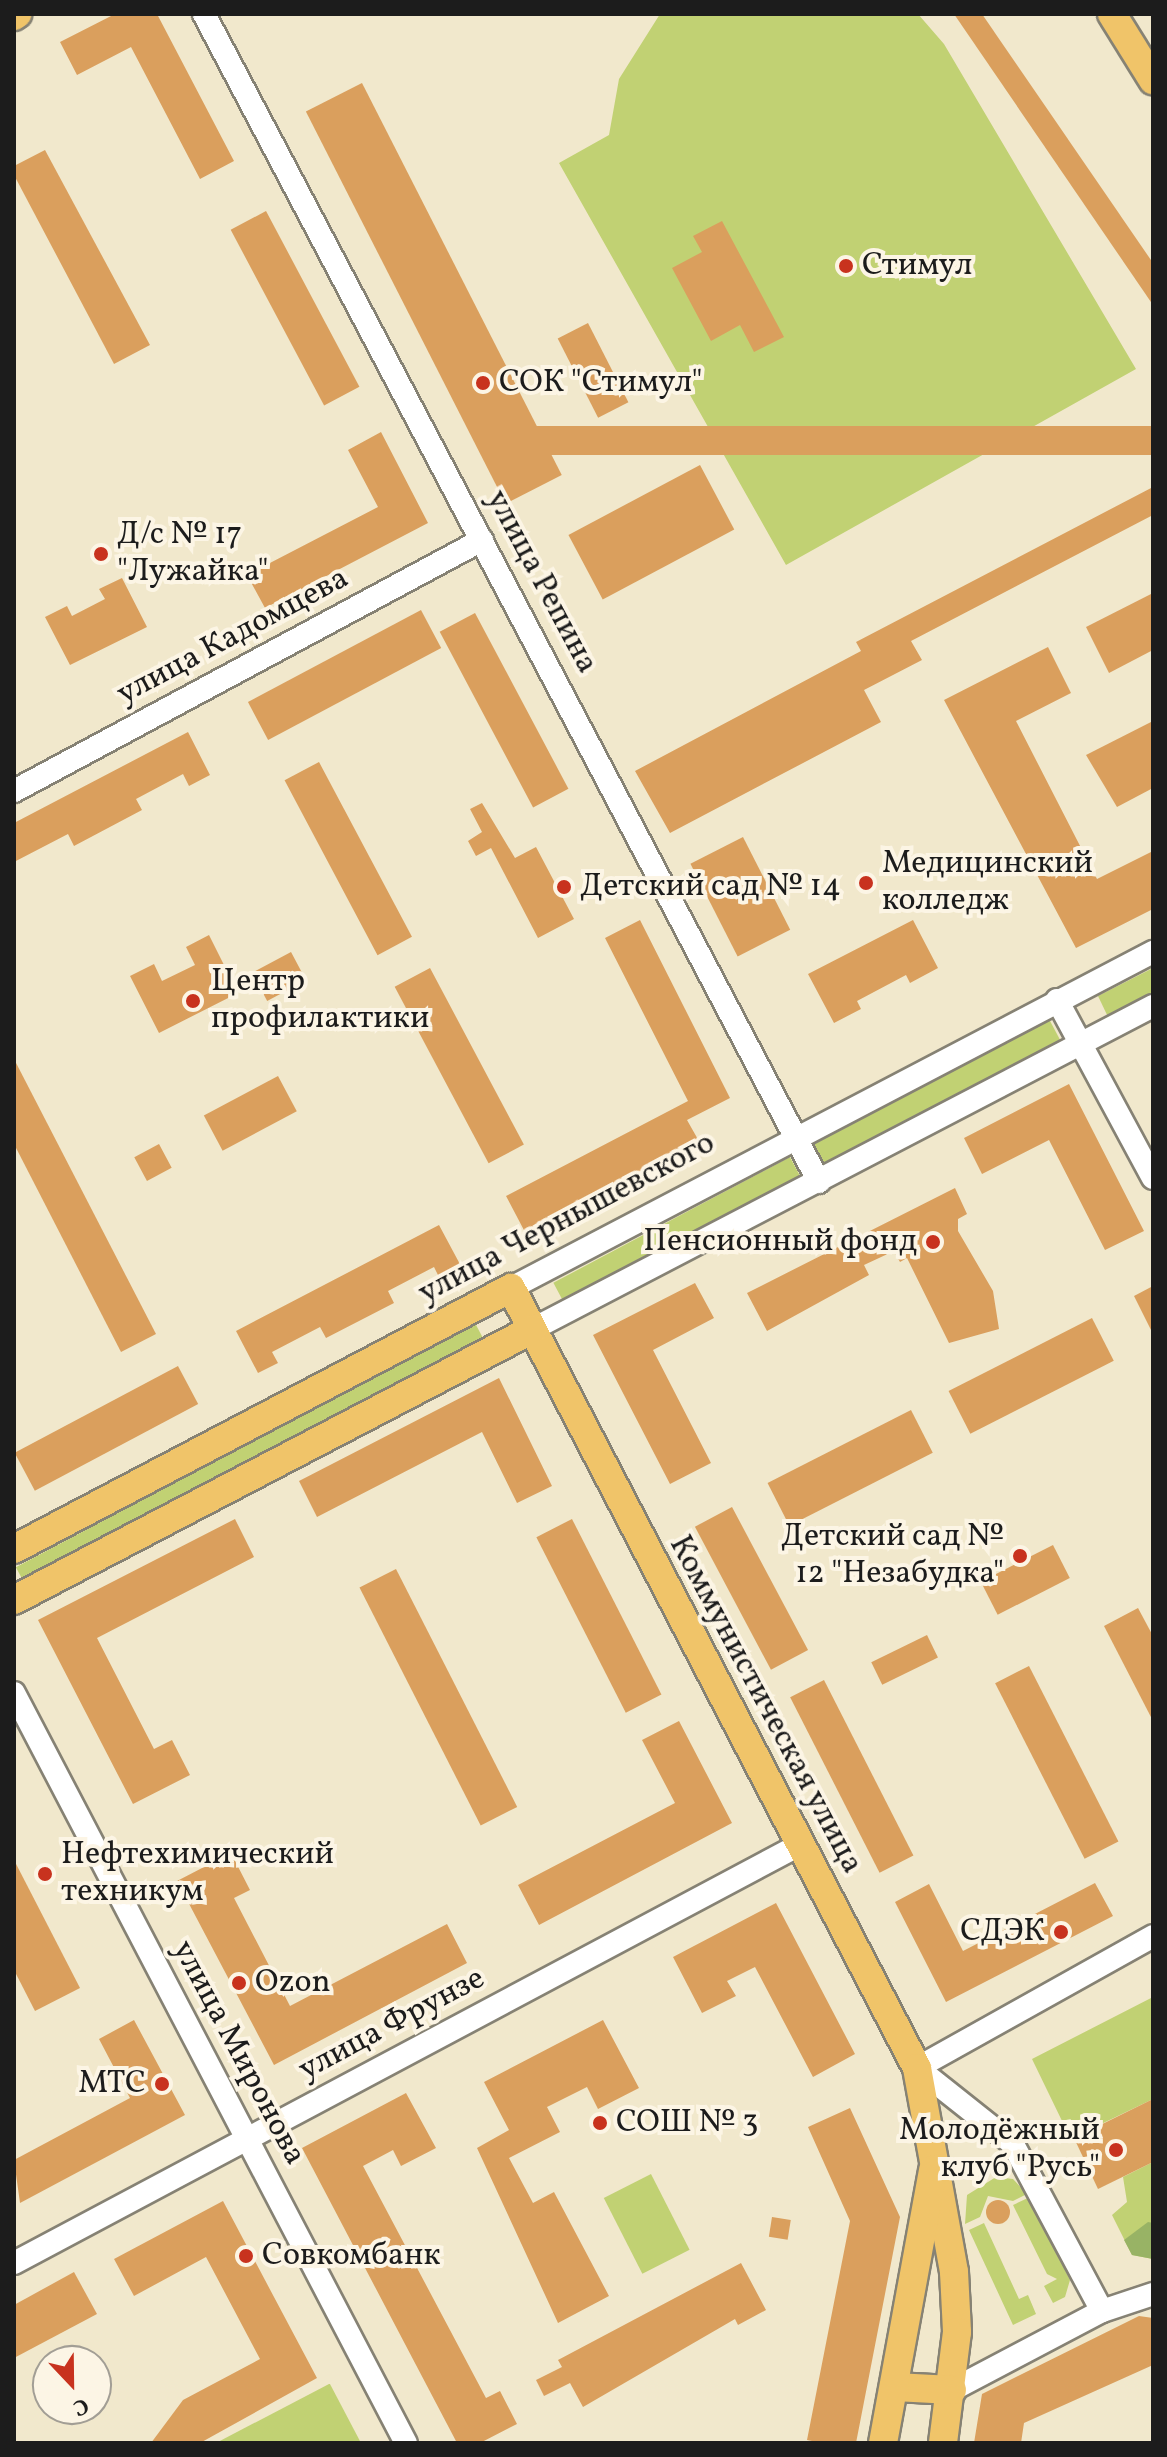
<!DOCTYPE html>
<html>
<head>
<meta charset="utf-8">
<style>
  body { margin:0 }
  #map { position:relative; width:1167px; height:2457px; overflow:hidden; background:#f1e8cc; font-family:Vollkorn,serif }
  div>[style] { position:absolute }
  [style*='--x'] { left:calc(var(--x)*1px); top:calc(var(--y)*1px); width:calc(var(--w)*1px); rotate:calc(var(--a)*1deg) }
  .green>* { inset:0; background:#c1d173; transform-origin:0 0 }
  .forest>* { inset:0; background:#98b365 }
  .building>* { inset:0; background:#da9f5d; transform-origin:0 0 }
  .round { border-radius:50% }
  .roads { filter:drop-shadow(2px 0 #868274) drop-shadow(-2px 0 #868274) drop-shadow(0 2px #868274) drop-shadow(0 -2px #868274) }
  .minor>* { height:22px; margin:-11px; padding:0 11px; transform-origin:11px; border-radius:11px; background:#fff }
  .major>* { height:28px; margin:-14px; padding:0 14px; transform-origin:14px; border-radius:14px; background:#f0c469 }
  .dots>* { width:22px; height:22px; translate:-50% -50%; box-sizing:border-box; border:4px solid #fcf5e5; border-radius:50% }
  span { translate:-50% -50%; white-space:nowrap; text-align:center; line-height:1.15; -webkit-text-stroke:8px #fcf5e5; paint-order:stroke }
  .poi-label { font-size:32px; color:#1c1c1c }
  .left { translate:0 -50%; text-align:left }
  .right { translate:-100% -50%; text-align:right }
  .street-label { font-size:32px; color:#1c1c1c }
  .frame { position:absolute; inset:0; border:16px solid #1c1c1c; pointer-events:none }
  .north { position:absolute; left:32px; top:2345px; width:80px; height:80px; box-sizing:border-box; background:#fcf5e5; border:2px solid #a29e95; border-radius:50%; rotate:158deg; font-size:22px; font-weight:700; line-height:32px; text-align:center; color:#1c1c1c }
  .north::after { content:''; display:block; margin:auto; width:28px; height:36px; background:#c8321e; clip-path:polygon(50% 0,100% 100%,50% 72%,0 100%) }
</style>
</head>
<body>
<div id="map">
  <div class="green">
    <div style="clip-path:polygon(660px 14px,918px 14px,944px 44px,1136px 369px,786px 565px,559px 163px,609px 135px,619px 79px)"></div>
    <div style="clip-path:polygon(1153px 968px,1153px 997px,1109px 1019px,1098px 996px)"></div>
    <div style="left:1049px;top:1019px;width:26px;height:268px;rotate:62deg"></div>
    <div style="left:790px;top:1157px;width:26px;height:268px;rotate:62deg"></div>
    <div style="left:475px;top:1323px;width:26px;height:520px;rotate:62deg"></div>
    <div style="clip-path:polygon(1153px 1997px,1153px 2099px,1095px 2127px,1084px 2119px,1063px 2123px,1032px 2059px)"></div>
    <div style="clip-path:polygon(1153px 2162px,1153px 2259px,1132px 2255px,1112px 2215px,1127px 2202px,1123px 2177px)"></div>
    <div style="left:651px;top:2174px;width:85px;height:53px;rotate:63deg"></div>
    <div style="clip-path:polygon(996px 2177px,1013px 2179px,1027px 2194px,1013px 2201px,988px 2196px,980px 2217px,965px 2224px,967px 2195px)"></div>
    <div style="clip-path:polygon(1030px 2197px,1070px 2280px,1065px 2297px,1053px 2303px,1044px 2286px,1057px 2279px,1047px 2274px,1013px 2205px)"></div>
    <div style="clip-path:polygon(984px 2223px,1019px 2299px,1028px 2295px,1036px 2314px,1013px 2325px,969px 2230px)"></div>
    <div style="clip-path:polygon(330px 2384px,361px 2443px,216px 2443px,329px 2384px)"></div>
  </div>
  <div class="forest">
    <div style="clip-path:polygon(1148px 2222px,1153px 2223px,1153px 2259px,1132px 2255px,1124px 2240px)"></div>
  </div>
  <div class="building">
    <div style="clip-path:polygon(115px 14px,157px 14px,234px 161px,200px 179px,131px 47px,77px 75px,60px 42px)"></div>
    <div style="clip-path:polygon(954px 14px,982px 14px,1153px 263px,1153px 305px)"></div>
    <div style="left:362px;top:83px;width:440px;height:63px;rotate:63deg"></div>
    <div style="clip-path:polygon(45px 150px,150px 345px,114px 364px,14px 175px,14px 166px)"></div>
    <div style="left:266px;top:211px;width:199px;height:40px;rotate:62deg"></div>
    <div style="clip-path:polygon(722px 221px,784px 337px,754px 352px,740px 325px,711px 341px,672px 268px,702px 252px,693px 236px)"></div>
    <div style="left:588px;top:323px;width:89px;height:34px;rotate:63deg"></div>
    <div style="left:1153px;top:426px;width:29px;height:627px;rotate:90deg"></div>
    <div style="clip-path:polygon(381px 432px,428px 523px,265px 608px,247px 575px,378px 507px,348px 450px)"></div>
    <div style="left:700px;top:465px;width:73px;height:149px;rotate:62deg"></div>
    <div style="clip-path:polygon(1153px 487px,1153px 515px,911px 641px,922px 660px,864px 690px,881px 722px,670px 833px,635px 771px,861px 651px,856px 642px)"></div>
    <div style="clip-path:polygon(122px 578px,147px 627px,70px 665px,45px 617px,67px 606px,72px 616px,105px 599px,99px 589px)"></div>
    <div style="clip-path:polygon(1153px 593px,1153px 650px,1109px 673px,1086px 627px)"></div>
    <div style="left:421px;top:610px;width:43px;height:196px;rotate:62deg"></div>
    <div style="left:475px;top:613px;width:199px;height:40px;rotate:62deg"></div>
    <div style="clip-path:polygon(1048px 647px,1071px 693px,1016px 721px,1097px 879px,1153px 851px,1153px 909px,1076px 948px,944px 700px)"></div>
    <div style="clip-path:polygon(1153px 721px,1153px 788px,1117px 807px,1086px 755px)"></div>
    <div style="clip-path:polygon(188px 732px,210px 775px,189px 786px,183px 774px,136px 799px,142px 810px,74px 846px,68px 834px,14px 862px,14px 823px)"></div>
    <div style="left:319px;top:762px;width:198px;height:39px;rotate:62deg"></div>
    <div style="clip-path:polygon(482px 803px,515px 858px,536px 847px,574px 919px,538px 938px,491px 848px,476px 856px,468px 841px,482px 832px,470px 809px)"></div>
    <div style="left:743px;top:837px;width:104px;height:59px;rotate:63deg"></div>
    <div style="clip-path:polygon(640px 920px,730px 1098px,687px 1120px,700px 1143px,526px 1234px,506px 1196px,688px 1101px,605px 938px)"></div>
    <div style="clip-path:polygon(913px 920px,938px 968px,910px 983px,906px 975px,857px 1001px,861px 1009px,834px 1023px,808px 974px)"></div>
    <div style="clip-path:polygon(209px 935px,238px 993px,159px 1033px,130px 976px,154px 964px,162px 981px,195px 965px,186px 947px)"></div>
    <div style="left:291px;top:952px;width:32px;height:44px;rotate:62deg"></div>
    <div style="left:430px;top:968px;width:200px;height:40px;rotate:62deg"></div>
    <div style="clip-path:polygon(14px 1059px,156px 1334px,121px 1352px,14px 1144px)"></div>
    <div style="left:278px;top:1076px;width:40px;height:84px;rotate:62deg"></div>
    <div style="clip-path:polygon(1069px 1084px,1144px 1231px,1105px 1250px,1049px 1140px,982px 1174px,964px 1138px)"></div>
    <div style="left:159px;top:1144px;width:27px;height:28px;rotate:62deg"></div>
    <div style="clip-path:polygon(955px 1188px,967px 1214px,958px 1219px,958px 1231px,993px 1291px,999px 1329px,949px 1343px,907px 1258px,900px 1262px,894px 1251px,864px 1265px,869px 1275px,767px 1331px,747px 1293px)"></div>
    <div style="clip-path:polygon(439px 1225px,462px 1268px,440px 1279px,434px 1267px,388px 1291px,394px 1303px,326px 1338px,320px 1327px,272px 1352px,278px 1363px,258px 1373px,236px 1331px)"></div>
    <div style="clip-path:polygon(695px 1283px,714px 1318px,653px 1350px,711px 1463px,670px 1484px,593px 1335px)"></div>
    <div style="clip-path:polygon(1153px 1286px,1153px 1334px,1134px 1296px)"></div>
    <div style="left:1092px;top:1318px;width:48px;height:161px;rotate:63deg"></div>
    <div style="left:178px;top:1366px;width:43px;height:185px;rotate:62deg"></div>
    <div style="clip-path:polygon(499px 1378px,552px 1486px,517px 1503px,482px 1432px,317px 1517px,299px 1481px)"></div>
    <div style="left:911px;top:1410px;width:48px;height:161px;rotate:63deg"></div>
    <div style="left:732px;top:1507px;width:162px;height:42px;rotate:62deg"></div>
    <div style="clip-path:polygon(235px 1519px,254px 1557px,97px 1638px,154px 1749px,172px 1740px,190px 1775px,133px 1804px,38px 1620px)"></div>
    <div style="left:572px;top:1519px;width:197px;height:40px;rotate:63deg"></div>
    <div style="left:1053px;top:1545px;width:37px;height:81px;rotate:63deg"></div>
    <div style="left:396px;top:1569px;width:267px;height:41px;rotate:63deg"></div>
    <div style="clip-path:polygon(1138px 1608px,1153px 1636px,1153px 1721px,1104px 1626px)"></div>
    <div style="left:927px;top:1635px;width:25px;height:62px;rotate:64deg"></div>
    <div style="left:1029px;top:1666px;width:197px;height:38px;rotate:63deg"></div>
    <div style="left:824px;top:1680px;width:197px;height:38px;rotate:63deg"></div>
    <div style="clip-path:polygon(679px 1721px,732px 1823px,539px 1925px,518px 1885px,675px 1803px,642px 1740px)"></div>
    <div style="clip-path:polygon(231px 1853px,250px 1890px,234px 1898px,290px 2006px,447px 1924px,467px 1963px,274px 2065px,177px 1881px)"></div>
    <div style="clip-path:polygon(14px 1860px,80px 1988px,35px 2011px,14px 1970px)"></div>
    <div style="clip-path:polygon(1095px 1883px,1113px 1916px,946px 2002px,895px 1902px,929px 1884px,963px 1951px)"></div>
    <div style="clip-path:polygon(776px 1903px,855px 2054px,813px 2077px,755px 1967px,727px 1981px,736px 1996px,702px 2013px,673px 1957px)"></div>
    <div style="clip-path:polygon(134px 2020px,185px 2115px,20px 2203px,14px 2160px,130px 2098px,99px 2039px)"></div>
    <div style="clip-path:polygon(603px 2020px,639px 2088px,598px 2109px,587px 2087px,547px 2107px,560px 2132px,509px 2158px,533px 2203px,554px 2192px,609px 2296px,558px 2323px,477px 2148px,509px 2130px,484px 2082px)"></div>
    <div style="clip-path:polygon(406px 2093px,436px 2148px,401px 2166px,393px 2150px,363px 2166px,486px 2398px,500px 2391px,517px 2424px,480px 2443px,457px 2443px,302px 2148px)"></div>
    <div style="clip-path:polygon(1153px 2099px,1153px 2162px,1098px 2189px,1074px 2138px)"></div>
    <div style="clip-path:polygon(850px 2108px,900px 2217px,856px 2443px,822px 2443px,807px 2440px,850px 2221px,808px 2127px)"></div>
    <div class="round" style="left:986px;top:2200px;width:24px;height:24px"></div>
    <div style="clip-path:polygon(223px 2201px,317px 2378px,200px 2443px,151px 2443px,183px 2400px,260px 2359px,206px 2257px,134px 2296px,114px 2259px)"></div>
    <div style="left:772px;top:2217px;width:19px;height:20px;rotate:9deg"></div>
    <div style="clip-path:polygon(741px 2263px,766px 2310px,738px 2325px,735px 2319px,583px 2407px,570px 2383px,544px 2396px,536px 2380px,562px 2367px,558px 2360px)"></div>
    <div style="clip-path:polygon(74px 2272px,97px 2314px,14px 2358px,14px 2305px)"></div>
    <div style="clip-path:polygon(1139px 2316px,1153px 2318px,1153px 2365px,1024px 2423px,1021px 2443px,974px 2443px,982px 2394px)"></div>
  </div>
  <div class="roads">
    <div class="minor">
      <div style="--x:204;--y:14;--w:1320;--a:62.23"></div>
      <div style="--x:14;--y:791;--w:531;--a:-28.21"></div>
      <div style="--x:1057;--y:1000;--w:202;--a:61.7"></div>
      <div style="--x:511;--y:1288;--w:725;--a:-27.63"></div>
      <div style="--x:533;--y:1329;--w:699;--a:-27.52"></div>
      <div style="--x:14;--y:1693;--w:846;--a:62.41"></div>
      <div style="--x:14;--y:2263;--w:889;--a:-28.03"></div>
      <div style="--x:1102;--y:2311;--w:189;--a:-118.1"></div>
      <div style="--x:1013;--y:2144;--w:122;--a:-141.6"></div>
      <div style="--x:917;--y:2068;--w:270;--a:-29.2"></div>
      <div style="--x:952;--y:2390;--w:170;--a:-27.8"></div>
      <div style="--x:1102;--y:2311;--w:54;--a:-18.4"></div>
    </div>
    <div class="major">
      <div style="--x:1112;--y:14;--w:78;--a:58.2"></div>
      <div style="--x:14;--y:16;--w:4;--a:-34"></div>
      <div style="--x:14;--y:1549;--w:561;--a:-27.71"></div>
      <div style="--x:511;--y:1288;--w:879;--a:62.5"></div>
      <div style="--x:917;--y:2068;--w:207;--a:79.7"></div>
      <div style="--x:954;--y:2272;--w:60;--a:87.1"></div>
      <div style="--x:957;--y:2332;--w:112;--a:97.2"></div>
      <div style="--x:14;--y:1600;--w:585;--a:-27.57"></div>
      <div style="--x:895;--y:2387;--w:57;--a:3"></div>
      <div style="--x:883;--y:2443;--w:278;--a:-79.6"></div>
    </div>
  </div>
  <div class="dots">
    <div style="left:846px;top:266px;background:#c8321e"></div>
    <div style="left:483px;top:383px;background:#c8321e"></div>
    <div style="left:101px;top:554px;background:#c8321e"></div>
    <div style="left:866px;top:883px;background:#c8321e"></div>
    <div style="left:564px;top:887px;background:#c8321e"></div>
    <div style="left:193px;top:1001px;background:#c8321e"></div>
    <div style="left:933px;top:1242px;background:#c8321e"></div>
    <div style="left:1020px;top:1556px;background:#c8321e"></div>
    <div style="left:45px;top:1874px;background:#c8321e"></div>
    <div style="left:1061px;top:1932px;background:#c8321e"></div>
    <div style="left:239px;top:1983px;background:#c8321e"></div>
    <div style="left:162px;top:2084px;background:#c8321e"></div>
    <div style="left:600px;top:2123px;background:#c8321e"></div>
    <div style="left:1116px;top:2150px;background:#c8321e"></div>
    <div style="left:246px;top:2256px;background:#c8321e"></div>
  </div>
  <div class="poi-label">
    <span class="left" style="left:862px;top:266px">Стимул</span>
    <span class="left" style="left:499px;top:383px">СОК "Стимул"</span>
    <span class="left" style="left:117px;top:554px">Д/с № 17<br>"Лужайка"</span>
    <span class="left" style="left:882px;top:883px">Медицинский<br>колледж</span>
    <span class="left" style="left:580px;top:887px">Детский сад № 14</span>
    <span class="left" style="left:211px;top:1001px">Центр<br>профилактики</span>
    <span class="right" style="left:917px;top:1242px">Пенсионный фонд</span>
    <span class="right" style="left:1004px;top:1556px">Детский сад №<br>12 "Незабудка"</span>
    <span class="left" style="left:61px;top:1874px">Нефтехимический<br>техникум</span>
    <span class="right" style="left:1045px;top:1932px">СДЭК</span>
    <span class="left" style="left:255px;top:1983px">Ozon</span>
    <span class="right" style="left:146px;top:2084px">МТС</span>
    <span class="left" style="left:616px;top:2123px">СОШ № 3</span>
    <span class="right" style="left:1100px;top:2150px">Молодёжный<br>клуб "Русь"</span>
    <span class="left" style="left:262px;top:2256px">Совкомбанк</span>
  </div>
  <div class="street-label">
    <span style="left:541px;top:582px;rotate:62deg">улица Репина</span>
    <span style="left:233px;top:637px;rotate:-28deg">улица Кадомцева</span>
    <span style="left:567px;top:1219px;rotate:-28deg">улица Чернышевского</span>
    <span style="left:765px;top:1705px;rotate:62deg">Коммунистическая улица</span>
    <span style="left:392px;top:2025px;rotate:-28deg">улица Фрунзе</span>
    <span style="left:238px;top:2053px;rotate:62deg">улица Миронова</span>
  </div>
  <div class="frame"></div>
  <div class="north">С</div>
</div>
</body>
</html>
